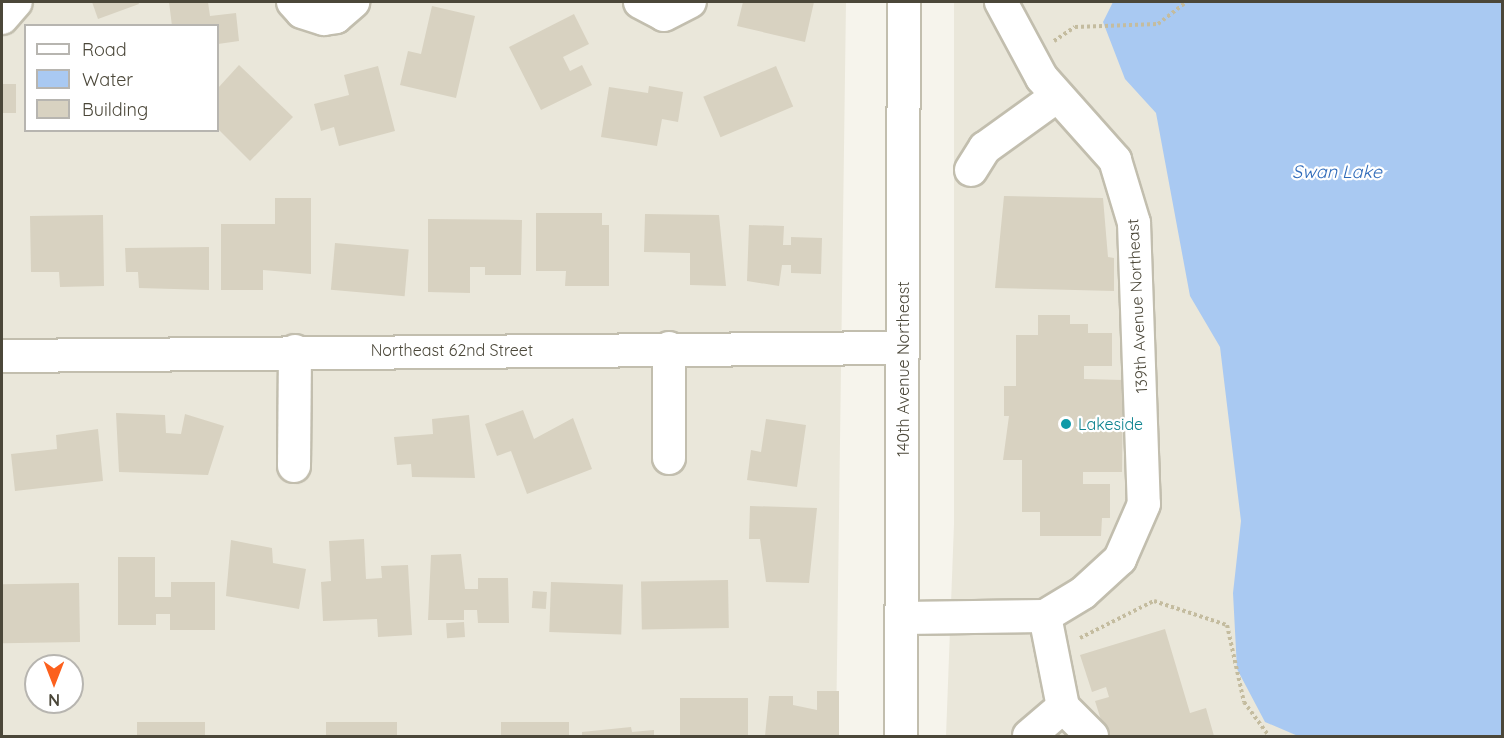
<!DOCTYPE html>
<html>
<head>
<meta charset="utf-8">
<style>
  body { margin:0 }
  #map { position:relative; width:1504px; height:738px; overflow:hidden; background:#f6f4ec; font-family:Quicksand,sans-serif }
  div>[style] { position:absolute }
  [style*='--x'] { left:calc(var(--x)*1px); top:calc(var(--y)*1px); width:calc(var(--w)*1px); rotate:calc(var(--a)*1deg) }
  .residential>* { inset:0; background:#eae7da }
  .water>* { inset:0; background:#a9c9f2 }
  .building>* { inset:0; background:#d8d2c1; transform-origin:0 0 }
  .path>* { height:4px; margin-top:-2px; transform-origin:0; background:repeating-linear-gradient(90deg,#c4bc9f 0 3px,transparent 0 6px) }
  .roads { filter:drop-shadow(2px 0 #c2beae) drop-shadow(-2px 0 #c2beae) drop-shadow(0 2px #c2beae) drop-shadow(0 -2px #c2beae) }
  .minor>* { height:32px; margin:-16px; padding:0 16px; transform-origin:16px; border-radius:16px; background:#fff }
  .dots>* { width:16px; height:16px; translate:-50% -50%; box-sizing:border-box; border:3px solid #fff; border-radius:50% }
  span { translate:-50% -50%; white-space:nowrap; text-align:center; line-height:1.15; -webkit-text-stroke:4.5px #fff; paint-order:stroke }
  .street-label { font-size:16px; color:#4b4739 }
  .culture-label { font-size:16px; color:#0d838f }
  .left { translate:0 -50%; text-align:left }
  .water-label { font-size:18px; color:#2f6bba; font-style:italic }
  .frame { position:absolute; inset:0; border:3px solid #4b4739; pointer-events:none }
  .legend { position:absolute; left:24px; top:24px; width:195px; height:108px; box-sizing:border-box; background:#fff; border:2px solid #b7b5b0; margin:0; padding:8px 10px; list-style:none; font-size:18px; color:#4b4739 }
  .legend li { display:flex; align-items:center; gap:12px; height:30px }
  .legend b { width:30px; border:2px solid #b7b5b0 }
  .north { position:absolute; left:24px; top:654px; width:60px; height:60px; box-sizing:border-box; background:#fff; border:2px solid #b7b5b0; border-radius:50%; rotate:180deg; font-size:16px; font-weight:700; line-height:24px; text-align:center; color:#4b4739 }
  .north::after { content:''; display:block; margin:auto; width:21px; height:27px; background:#fc601d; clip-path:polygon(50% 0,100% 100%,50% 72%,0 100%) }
</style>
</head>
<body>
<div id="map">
  <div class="residential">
    <div style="clip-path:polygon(evenodd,2px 2px,846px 2px,836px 736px,2px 736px,2px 2px,26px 26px,218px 26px,218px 130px,26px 130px,26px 26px,2px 2px,36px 666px,72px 666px,72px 702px,36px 702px,36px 666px)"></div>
    <div style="clip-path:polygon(954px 2px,1502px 2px,1502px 736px,946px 736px,954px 524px)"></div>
  </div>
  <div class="water">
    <div style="clip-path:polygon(1113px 2px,1502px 2px,1502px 736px,1298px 736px,1265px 722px,1237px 669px,1233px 593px,1241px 521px,1220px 347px,1190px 296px,1156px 113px,1125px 79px,1103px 22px)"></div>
  </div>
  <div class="building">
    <div style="clip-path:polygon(92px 2px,138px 2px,139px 4px,98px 19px)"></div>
    <div style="clip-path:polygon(169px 2px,208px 2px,210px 16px,236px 13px,239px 41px,218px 44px,218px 26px,172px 26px)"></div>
    <div style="clip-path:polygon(743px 2px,814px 2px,805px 42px,737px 26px)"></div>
    <div style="clip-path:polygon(432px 6px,475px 16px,456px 98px,400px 85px,408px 51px,421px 54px)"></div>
    <div style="clip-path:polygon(574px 14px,589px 44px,563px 57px,570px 71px,582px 65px,592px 85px,541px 110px,509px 47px)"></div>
    <div style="clip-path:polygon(239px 65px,293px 117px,250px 161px,218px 129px,218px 88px)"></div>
    <div style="clip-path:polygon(378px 66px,395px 131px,339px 146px,334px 127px,321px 131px,314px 104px,349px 95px,344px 75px)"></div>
    <div style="left:776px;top:66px;width:44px;height:79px;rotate:67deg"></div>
    <div style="left:2px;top:84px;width:14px;height:29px"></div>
    <div style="clip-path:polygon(649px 86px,683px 92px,678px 122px,662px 119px,657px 146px,601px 137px,609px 87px,648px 93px)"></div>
    <div style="clip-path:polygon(1004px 196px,1103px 198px,1108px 257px,1114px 258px,1114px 291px,995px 288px)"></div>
    <div style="clip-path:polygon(275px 198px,311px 198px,311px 274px,263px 270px,263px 290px,221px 290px,221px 224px,275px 224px)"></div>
    <div style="clip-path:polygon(536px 213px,602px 213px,602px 225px,609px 225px,609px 286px,565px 286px,566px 271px,536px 271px)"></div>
    <div style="clip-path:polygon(645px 214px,719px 215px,726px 286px,690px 285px,690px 253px,644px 252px)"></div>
    <div style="clip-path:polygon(103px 215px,104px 286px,60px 287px,59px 272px,31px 272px,30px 216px)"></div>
    <div style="clip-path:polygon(428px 219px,522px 220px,521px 275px,485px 275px,485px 267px,470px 267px,470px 293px,428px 292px)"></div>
    <div style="clip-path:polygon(749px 225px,784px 226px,783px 245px,791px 245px,791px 237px,822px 238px,821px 274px,791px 273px,791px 265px,782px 265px,779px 286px,747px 281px)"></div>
    <div style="left:335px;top:243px;width:74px;height:47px;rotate:5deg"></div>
    <div style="clip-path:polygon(209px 247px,209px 290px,139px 288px,138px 272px,126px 272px,125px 248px)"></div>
    <div style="clip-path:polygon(1038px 315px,1070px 315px,1070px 324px,1088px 324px,1088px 333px,1112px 333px,1112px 366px,1084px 366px,1084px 379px,1123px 380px,1122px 472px,1083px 472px,1083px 484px,1110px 484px,1110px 518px,1102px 518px,1101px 536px,1040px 536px,1040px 512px,1022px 512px,1022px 460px,1003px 460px,1009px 416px,1004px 416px,1004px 386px,1016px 386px,1016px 335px,1038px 335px)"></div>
    <div style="clip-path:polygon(523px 410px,534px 439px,573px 418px,592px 469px,527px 494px,511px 451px,497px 456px,485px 424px)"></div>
    <div style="clip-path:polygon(116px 413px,165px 415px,166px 433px,181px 434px,185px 414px,224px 426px,208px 475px,119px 472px)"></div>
    <div style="clip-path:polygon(469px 415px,475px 478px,412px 477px,411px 464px,397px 465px,394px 437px,433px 434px,432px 419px)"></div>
    <div style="clip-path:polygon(766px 419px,806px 425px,797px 487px,747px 480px,751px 450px,761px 452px)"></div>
    <div style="clip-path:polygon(98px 429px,103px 481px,15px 491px,11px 454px,57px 449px,56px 435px)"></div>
    <div style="clip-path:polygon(750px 506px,817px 508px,809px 583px,766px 582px,760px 539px,749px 539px)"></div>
    <div style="clip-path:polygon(364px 539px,366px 579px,382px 578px,381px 566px,408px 565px,412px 635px,378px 637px,377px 619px,323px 621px,321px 582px,331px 581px,329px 541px)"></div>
    <div style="clip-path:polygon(231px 540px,272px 548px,273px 563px,306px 569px,299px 609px,226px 596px)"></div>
    <div style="clip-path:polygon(461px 554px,465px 589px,478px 589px,478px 578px,508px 578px,509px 623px,478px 623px,477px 610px,464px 610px,464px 620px,428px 620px,431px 555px)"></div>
    <div style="clip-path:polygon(118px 557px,155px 557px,155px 597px,171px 597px,171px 582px,215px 582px,215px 630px,170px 630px,170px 614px,156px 614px,156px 625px,118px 625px)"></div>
    <div style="left:728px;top:580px;width:48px;height:87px;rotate:89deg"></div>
    <div style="left:551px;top:582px;width:72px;height:50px;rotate:2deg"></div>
    <div style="left:79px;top:583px;width:59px;height:77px;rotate:89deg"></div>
    <div style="left:533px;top:591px;width:14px;height:17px;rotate:4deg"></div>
    <div style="left:464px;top:622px;width:15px;height:18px;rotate:86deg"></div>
    <div style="clip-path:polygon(1165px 629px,1190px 713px,1206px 708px,1214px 736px,1106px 736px,1095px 701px,1109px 697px,1106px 687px,1092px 692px,1080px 655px)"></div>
    <div style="clip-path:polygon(817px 691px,839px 691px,839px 736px,765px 736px,769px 696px,793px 696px,793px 705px,817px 710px)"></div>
    <div style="left:680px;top:698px;width:68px;height:38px"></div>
    <div style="left:205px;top:722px;width:14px;height:68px;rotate:90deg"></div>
    <div style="left:397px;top:722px;width:14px;height:71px;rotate:90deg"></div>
    <div style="left:501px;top:722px;width:68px;height:14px"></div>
    <div style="clip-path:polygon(631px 727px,632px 732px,654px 730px,654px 736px,582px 736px,582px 732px)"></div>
  </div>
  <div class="path">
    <div style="--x:1054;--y:41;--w:25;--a:-34"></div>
    <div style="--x:1075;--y:27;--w:83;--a:-2.1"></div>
    <div style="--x:1158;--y:24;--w:36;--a:-38"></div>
    <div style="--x:1080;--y:638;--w:83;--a:-26.6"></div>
    <div style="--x:1154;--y:601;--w:77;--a:18.2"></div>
    <div style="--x:1227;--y:625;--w:79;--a:77.6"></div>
    <div style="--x:1244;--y:702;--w:42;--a:53.7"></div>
  </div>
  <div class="roads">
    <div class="minor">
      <div style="--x:293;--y:2;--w:13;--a:48"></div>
      <div style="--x:302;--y:12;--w:23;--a:18"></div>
      <div style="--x:324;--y:19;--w:12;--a:-9"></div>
      <div style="--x:336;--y:17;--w:23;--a:-41"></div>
      <div style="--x:640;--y:2;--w:27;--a:28"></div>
      <div style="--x:664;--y:15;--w:29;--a:-27"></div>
      <div style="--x:1001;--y:2;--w:86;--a:61.7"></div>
      <div style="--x:1042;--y:78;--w:110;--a:48.3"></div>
      <div style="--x:1115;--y:160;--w:66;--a:73.2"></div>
      <div style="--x:1134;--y:223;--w:281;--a:88"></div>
      <div style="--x:1144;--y:504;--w:60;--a:113.6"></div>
      <div style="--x:1120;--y:559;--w:50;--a:137.4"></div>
      <div style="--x:1083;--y:593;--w:44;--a:148.8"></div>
      <div style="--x:1045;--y:616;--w:93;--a:78.8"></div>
      <div style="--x:2;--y:18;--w:21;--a:-49"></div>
      <div style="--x:971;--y:170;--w:26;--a:-58"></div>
      <div style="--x:985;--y:148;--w:89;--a:-35.8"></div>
      <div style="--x:2;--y:356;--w:901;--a:-0.51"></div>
      <div style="--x:669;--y:458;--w:110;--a:-90"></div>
      <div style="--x:294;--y:466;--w:115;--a:-89.5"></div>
      <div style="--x:902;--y:618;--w:143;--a:-0.8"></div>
      <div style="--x:1063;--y:707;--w:41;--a:45"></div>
      <div style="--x:901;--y:736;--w:734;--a:-89.77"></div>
      <div style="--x:1029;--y:736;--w:45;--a:-40.5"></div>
    </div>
  </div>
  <div class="dots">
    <div style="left:1066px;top:424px;background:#0f9aa8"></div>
  </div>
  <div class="street-label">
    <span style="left:1137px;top:306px;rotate:-93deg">139th Avenue Northeast</span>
    <span style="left:452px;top:350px">Northeast 62nd Street</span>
    <span style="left:903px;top:369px;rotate:-90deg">140th Avenue Northeast</span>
  </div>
  <div class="culture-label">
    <span class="left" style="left:1078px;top:424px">Lakeside</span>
  </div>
  <div class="water-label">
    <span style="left:1337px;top:172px">Swan Lake</span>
  </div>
  <div class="frame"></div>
  <ul class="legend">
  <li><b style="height:8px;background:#fff"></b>Road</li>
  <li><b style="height:16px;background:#a9c9f2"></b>Water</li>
  <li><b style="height:16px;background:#d8d2c1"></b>Building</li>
  </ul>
  <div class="north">N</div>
</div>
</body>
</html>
